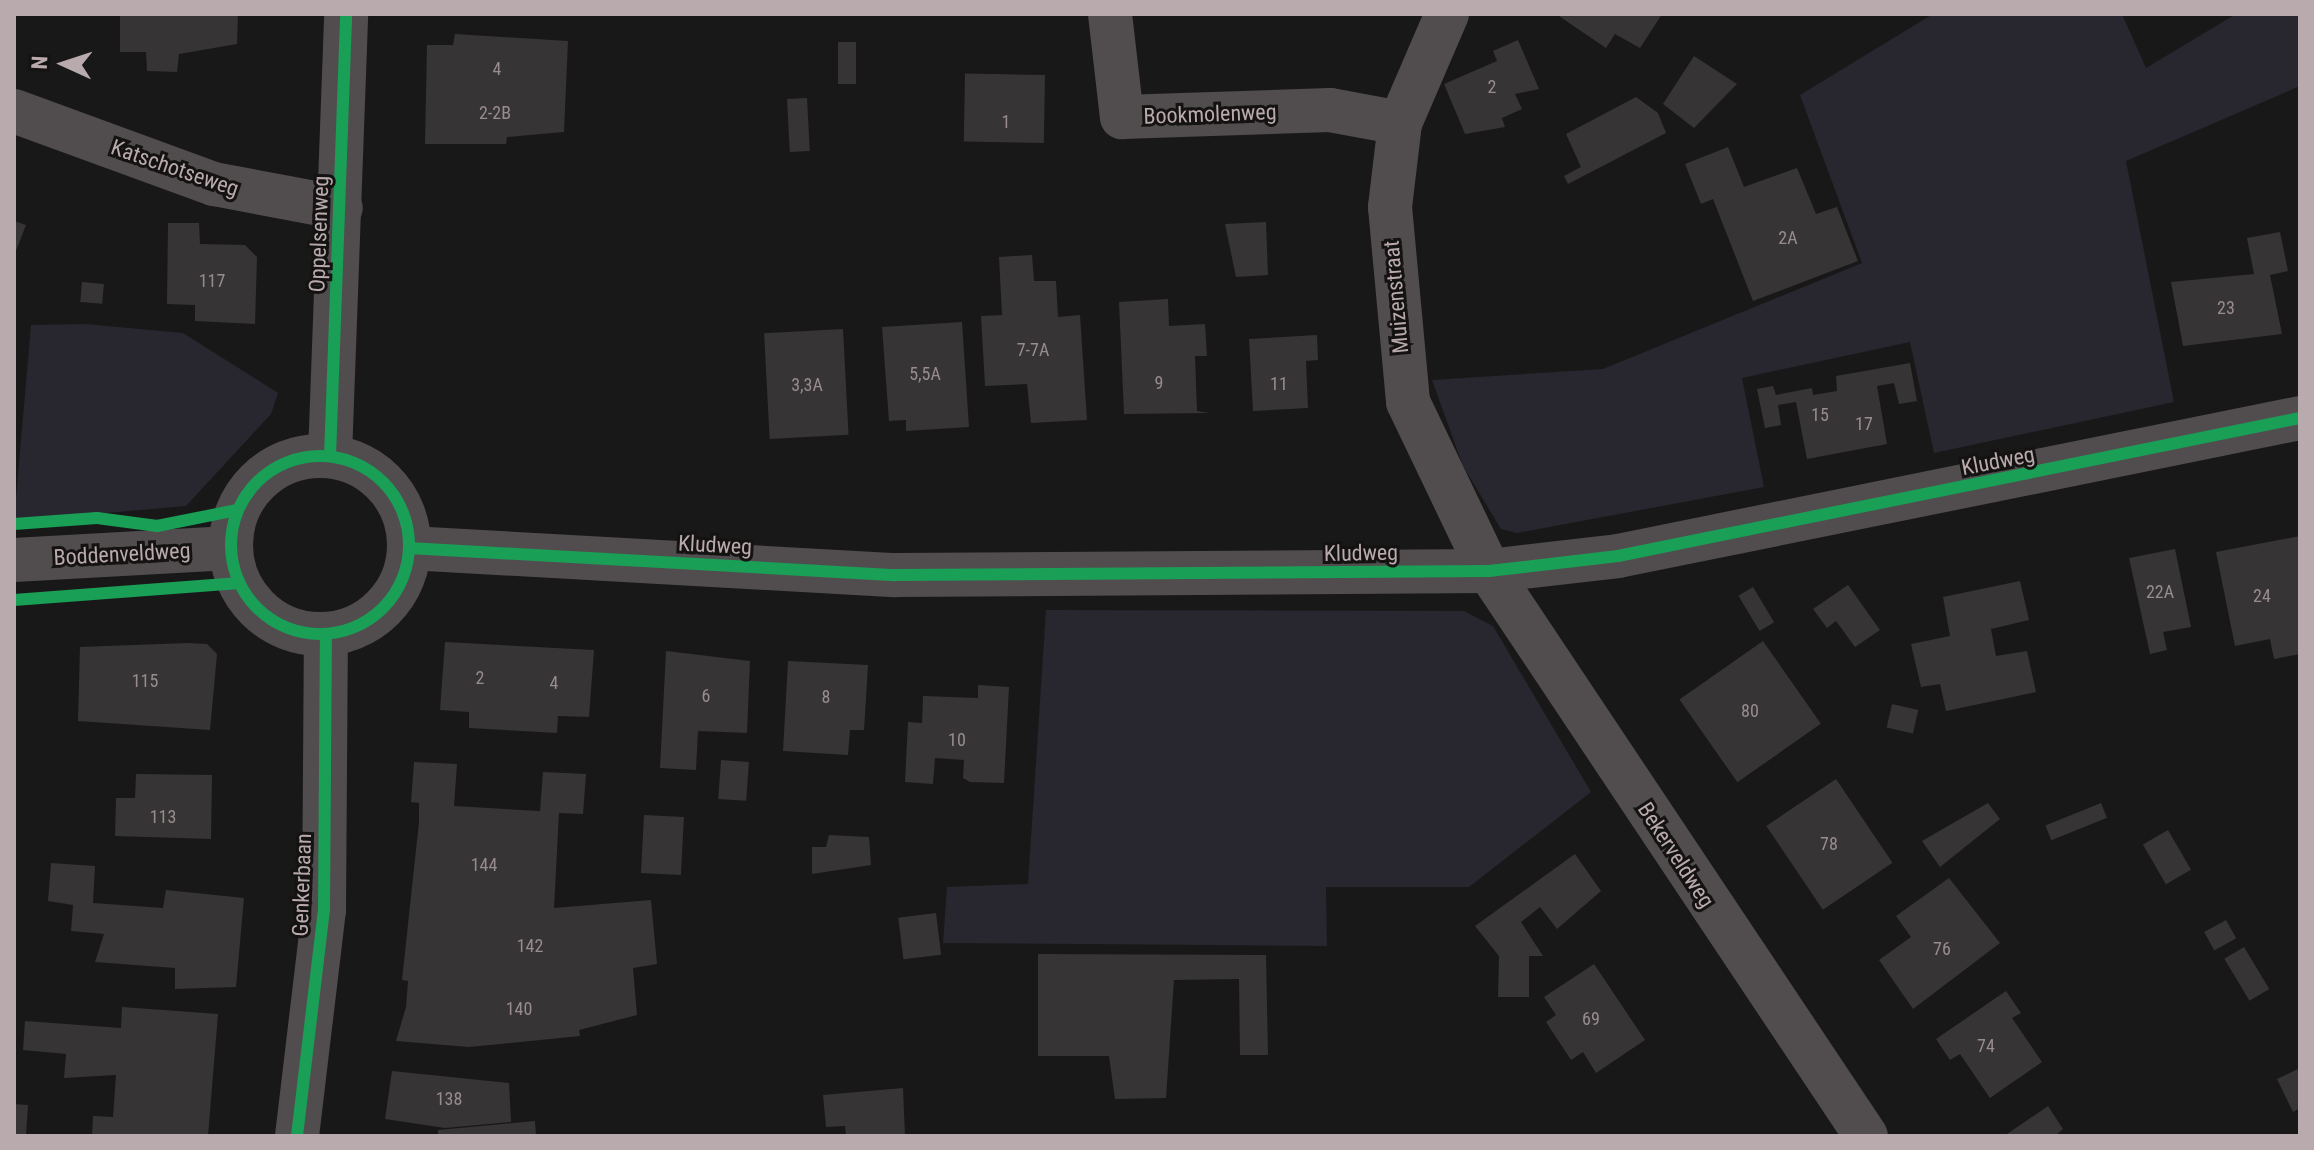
<!DOCTYPE html>
<html>
<head>
<meta charset="utf-8">
<style>
  body { margin:0 }
  #map { position:relative; width:2314px; height:1150px; overflow:hidden; background:#191818; font-family:"Roboto Condensed",sans-serif }
  div>[style] { position:absolute }
  [style*='--x'] { left:calc(var(--x)*1px); top:calc(var(--y)*1px); width:calc(var(--w)*1px); rotate:calc(var(--a)*1deg) }
  .green>* { inset:0; background:#28262e }
  .building>* { inset:0; background:#363434; transform-origin:0 0 }
  .minor>* { height:44px; margin:-22px; padding:0 22px; transform-origin:22px; border-radius:22px; background:#514d4e }
  .minor>.ring { margin:-22px; padding:0; box-sizing:content-box; background:none; border:44px solid #514d4e; border-radius:50% }
  .cycleway>* { height:12px; margin:-6px; padding:0 6px; transform-origin:6px; border-radius:6px; background:#1a9f57 }
  .cycleway>.ring { margin:-6px; padding:0; box-sizing:content-box; background:none; border:12px solid #1a9f57; border-radius:50% }
  span { translate:-50% -50%; white-space:nowrap; text-align:center; line-height:1.15; -webkit-text-stroke:6px #141312; paint-order:stroke }
  .number-label { font-size:18px; color:#988c8f }
  .number-label span { -webkit-text-stroke-width:0 }
  .street-label { font-size:22px; color:#b9aaad }
  .frame { position:absolute; inset:0; border:16px solid #b9aaad; pointer-events:none }
  .north { position:absolute; left:24px; top:24px; width:80px; height:80px; -webkit-text-stroke:6px #141312; paint-order:stroke; rotate:273deg; font-size:22px; font-weight:700; line-height:32px; text-align:center; color:#b9aaad }
  .north::after { content:''; display:block; margin:auto; width:28px; height:36px; background:#b9aaad; clip-path:polygon(50% 0,100% 100%,50% 72%,0 100%) }
</style>
</head>
<body>
<div id="map">
  <div class="green">
    <div style="clip-path:polygon(1933px 14px,2122px 14px,2146px 68px,2236px 14px,2300px 14px,2300px 86px,2126px 161px,2174px 402px,1934px 453px,1910px 342px,1742px 378px,1764px 487px,1517px 533px,1501px 529px,1463px 466px,1432px 380px,1603px 369px,1862px 263px,1800px 95px)"></div>
    <div style="clip-path:polygon(85px 324px,183px 333px,278px 393px,271px 414px,186px 506px,14px 521px,31px 325px)"></div>
    <div style="clip-path:polygon(1046px 610px,1464px 611px,1493px 626px,1591px 792px,1469px 887px,1326px 887px,1327px 946px,943px 943px,947px 887px,1028px 884px)"></div>
  </div>
  <div class="building">
    <div style="clip-path:polygon(120px 14px,238px 14px,237px 44px,179px 54px,177px 72px,147px 71px,146px 52px,120px 52px)"></div>
    <div style="clip-path:polygon(1556px 14px,1662px 14px,1640px 48px,1615px 34px,1606px 48px)"></div>
    <div style="clip-path:polygon(455px 34px,568px 41px,564px 132px,507px 137px,506px 144px,425px 144px,427px 45px,453px 45px)"></div>
    <div style="clip-path:polygon(1518px 40px,1539px 89px,1515px 94px,1522px 109px,1502px 118px,1505px 127px,1465px 134px,1444px 84px,1497px 61px,1493px 51px)"></div>
    <div style="left:838px;top:42px;width:18px;height:42px"></div>
    <div style="clip-path:polygon(1694px 56px,1737px 84px,1694px 128px,1663px 104px)"></div>
    <div style="left:1045px;top:75px;width:68px;height:80px;rotate:91deg"></div>
    <div style="clip-path:polygon(1636px 97px,1658px 113px,1666px 133px,1568px 184px,1564px 176px,1581px 167px,1566px 134px)"></div>
    <div style="left:807px;top:98px;width:53px;height:20px;rotate:87deg"></div>
    <div style="clip-path:polygon(1728px 147px,1744px 187px,1797px 168px,1816px 214px,1837px 207px,1858px 261px,1753px 301px,1713px 199px,1701px 204px,1685px 164px)"></div>
    <div style="clip-path:polygon(14px 221px,26px 225px,14px 256px)"></div>
    <div style="clip-path:polygon(1266px 222px,1268px 275px,1236px 277px,1225px 224px)"></div>
    <div style="clip-path:polygon(168px 223px,199px 223px,200px 244px,245px 245px,257px 257px,255px 324px,195px 321px,195px 305px,167px 304px)"></div>
    <div style="clip-path:polygon(2280px 232px,2288px 271px,2270px 275px,2282px 334px,2183px 346px,2171px 282px,2254px 274px,2247px 238px)"></div>
    <div style="clip-path:polygon(1032px 255px,1034px 281px,1056px 281px,1058px 317px,1080px 315px,1087px 420px,1031px 423px,1027px 384px,985px 386px,981px 316px,1002px 315px,999px 257px)"></div>
    <div style="left:82px;top:282px;width:22px;height:20px;rotate:5deg"></div>
    <div style="clip-path:polygon(1168px 299px,1169px 326px,1205px 324px,1207px 356px,1195px 356px,1197px 411px,1209px 413px,1124px 414px,1119px 302px)"></div>
    <div style="clip-path:polygon(962px 322px,969px 427px,906px 431px,906px 420px,889px 421px,882px 327px)"></div>
    <div style="left:843px;top:329px;width:106px;height:79px;rotate:87deg"></div>
    <div style="clip-path:polygon(1317px 335px,1318px 360px,1306px 361px,1308px 408px,1253px 411px,1249px 339px)"></div>
    <div style="clip-path:polygon(1910px 363px,1917px 401px,1899px 404px,1894px 383px,1877px 386px,1887px 444px,1807px 459px,1796px 402px,1778px 405px,1781px 425px,1765px 428px,1757px 389px,1773px 386px,1776px 395px,1812px 388px,1813px 395px,1837px 391px,1836px 376px)"></div>
    <div style="clip-path:polygon(2300px 536px,2300px 654px,2274px 659px,2270px 639px,2235px 646px,2216px 552px)"></div>
    <div style="clip-path:polygon(2175px 549px,2191px 627px,2163px 632px,2167px 650px,2150px 654px,2129px 558px)"></div>
    <div style="clip-path:polygon(2020px 581px,2029px 620px,1991px 629px,1996px 656px,2027px 651px,2036px 692px,1946px 711px,1940px 684px,1921px 687px,1911px 644px,1950px 636px,1943px 597px)"></div>
    <div style="clip-path:polygon(1848px 585px,1880px 630px,1855px 647px,1836px 621px,1827px 628px,1813px 609px)"></div>
    <div style="left:1753px;top:587px;width:41px;height:17px;rotate:59deg"></div>
    <div style="left:1763px;top:641px;width:101px;height:102px;rotate:55deg"></div>
    <div style="clip-path:polygon(445px 642px,594px 650px,589px 717px,558px 716px,557px 733px,469px 728px,469px 712px,440px 710px)"></div>
    <div style="clip-path:polygon(188px 643px,207px 644px,217px 654px,210px 730px,78px 721px,80px 647px)"></div>
    <div style="clip-path:polygon(666px 651px,750px 661px,747px 733px,698px 731px,696px 770px,660px 768px)"></div>
    <div style="clip-path:polygon(788px 661px,868px 665px,864px 730px,850px 730px,848px 755px,783px 751px)"></div>
    <div style="clip-path:polygon(978px 685px,1009px 687px,1004px 783px,970px 782px,963px 778px,964px 760px,935px 758px,933px 784px,905px 782px,908px 722px,922px 723px,923px 696px,978px 698px)"></div>
    <div style="left:1892px;top:704px;width:27px;height:24px;rotate:13deg"></div>
    <div style="left:721px;top:760px;width:28px;height:39px;rotate:4deg"></div>
    <div style="clip-path:polygon(414px 762px,457px 764px,454px 806px,540px 811px,543px 772px,586px 774px,583px 814px,559px 813px,554px 908px,651px 900px,657px 964px,633px 968px,637px 1015px,579px 1030px,580px 1036px,469px 1047px,396px 1041px,406px 1007px,408px 981px,402px 980px,419px 822px,419px 803px,411px 802px)"></div>
    <div style="clip-path:polygon(136px 774px,212px 775px,211px 839px,115px 836px,116px 798px,135px 798px)"></div>
    <div style="left:1836px;top:779px;width:101px;height:84px;rotate:56deg"></div>
    <div style="clip-path:polygon(1988px 803px,2000px 819px,1940px 867px,1922px 841px)"></div>
    <div style="left:2101px;top:803px;width:16px;height:60px;rotate:68deg"></div>
    <div style="left:644px;top:815px;width:40px;height:58px;rotate:3deg"></div>
    <div style="left:2168px;top:830px;width:46px;height:29px;rotate:60deg"></div>
    <div style="clip-path:polygon(829px 835px,869px 837px,871px 865px,812px 874px,812px 847px,826px 847px)"></div>
    <div style="clip-path:polygon(1575px 854px,1601px 891px,1557px 929px,1540px 907px,1521px 922px,1543px 956px,1529px 956px,1529px 997px,1498px 997px,1499px 956px,1475px 926px)"></div>
    <div style="clip-path:polygon(51px 863px,95px 866px,93px 903px,163px 908px,166px 890px,244px 898px,236px 987px,175px 989px,175px 968px,95px 962px,104px 934px,71px 931px,73px 905px,48px 901px)"></div>
    <div style="clip-path:polygon(1949px 878px,2000px 943px,1913px 1009px,1879px 960px,1911px 937px,1896px 916px)"></div>
    <div style="left:936px;top:913px;width:42px;height:38px;rotate:83deg"></div>
    <div style="left:2226px;top:920px;width:21px;height:25px;rotate:61deg"></div>
    <div style="left:2244px;top:947px;width:49px;height:23px;rotate:59deg"></div>
    <div style="clip-path:polygon(1038px 954px,1266px 955px,1268px 1055px,1240px 1055px,1239px 979px,1174px 980px,1166px 1098px,1115px 1099px,1109px 1056px,1038px 1056px)"></div>
    <div style="clip-path:polygon(1594px 964px,1645px 1040px,1596px 1073px,1583px 1052px,1571px 1060px,1546px 1022px,1556px 1015px,1544px 997px)"></div>
    <div style="clip-path:polygon(2006px 991px,2021px 1013px,2012px 1018px,2042px 1062px,1990px 1098px,1960px 1054px,1950px 1060px,1936px 1039px)"></div>
    <div style="clip-path:polygon(122px 1007px,218px 1014px,208px 1136px,92px 1136px,93px 1116px,113px 1117px,116px 1075px,64px 1078px,66px 1054px,23px 1050px,25px 1021px,121px 1028px)"></div>
    <div style="clip-path:polygon(2300px 1068px,2300px 1108px,2293px 1112px,2277px 1079px)"></div>
    <div style="clip-path:polygon(392px 1071px,509px 1083px,511px 1122px,445px 1128px,385px 1119px)"></div>
    <div style="clip-path:polygon(903px 1088px,905px 1136px,846px 1136px,845px 1126px,826px 1127px,823px 1095px)"></div>
    <div style="clip-path:polygon(14px 1104px,28px 1105px,26px 1136px,14px 1136px)"></div>
    <div style="clip-path:polygon(2048px 1106px,2063px 1129px,2055px 1136px,2004px 1136px)"></div>
    <div style="clip-path:polygon(535px 1121px,536px 1136px,438px 1136px,438px 1130px)"></div>
  </div>
  <div class="minor">
    <div style="--x:1110;--y:14;--w:104;--a:83.4"></div>
    <div style="--x:1122;--y:117;--w:208;--a:-1.9"></div>
    <div style="--x:1330;--y:110;--w:71;--a:10.5"></div>
    <div style="--x:1447;--y:14;--w:119;--a:113.3"></div>
    <div style="--x:1400;--y:123;--w:85;--a:96.8"></div>
    <div style="--x:1390;--y:207;--w:196;--a:84.7"></div>
    <div style="--x:1408;--y:402;--w:187;--a:64.4"></div>
    <div style="--x:1489;--y:571;--w:679;--a:56.29"></div>
    <div style="--x:14;--y:111;--w:213;--a:20.1"></div>
    <div style="--x:214;--y:184;--w:129;--a:10.7"></div>
    <div style="--x:330;--y:456;--w:442;--a:-87.9"></div>
    <div class="ring" style="left:231px;top:456px;width:134px;height:134px"></div>
    <div style="--x:409;--y:548;--w:487;--a:3.2"></div>
    <div style="--x:895;--y:575;--w:594;--a:-0.39"></div>
    <div style="--x:1489;--y:571;--w:130;--a:-6.6"></div>
    <div style="--x:1618;--y:556;--w:696;--a:-11.44"></div>
    <div style="--x:14;--y:560;--w:216;--a:-3.2"></div>
    <div style="--x:297;--y:1136;--w:228;--a:-83.2"></div>
    <div style="--x:324;--y:910;--w:276;--a:-89.6"></div>
  </div>
  <div class="cycleway">
    <div style="--x:330;--y:456;--w:442;--a:-87.9"></div>
    <div class="ring" style="left:231px;top:456px;width:166px;height:166px"></div>
    <div style="--x:14;--y:524;--w:83;--a:-4.1"></div>
    <div style="--x:97;--y:518;--w:61;--a:7.6"></div>
    <div style="--x:157;--y:526;--w:82;--a:-11.3"></div>
    <div style="--x:409;--y:548;--w:487;--a:3.2"></div>
    <div style="--x:895;--y:575;--w:594;--a:-0.39"></div>
    <div style="--x:1489;--y:571;--w:130;--a:-6.6"></div>
    <div style="--x:1618;--y:556;--w:696;--a:-11.44"></div>
    <div style="--x:14;--y:600;--w:226;--a:-4.3"></div>
    <div style="--x:297;--y:1136;--w:228;--a:-83.2"></div>
    <div style="--x:324;--y:910;--w:276;--a:-89.6"></div>
  </div>
  <div class="number-label">
    <span style="left:497px;top:69px">4</span>
    <span style="left:1492px;top:87px">2</span>
    <span style="left:495px;top:113px">2-2B</span>
    <span style="left:1006px;top:122px">1</span>
    <span style="left:1788px;top:238px">2A</span>
    <span style="left:212px;top:281px">117</span>
    <span style="left:2226px;top:308px">23</span>
    <span style="left:1033px;top:350px">7-7A</span>
    <span style="left:925px;top:374px">5,5A</span>
    <span style="left:1159px;top:383px">9</span>
    <span style="left:1279px;top:384px">11</span>
    <span style="left:807px;top:385px">3,3A</span>
    <span style="left:1820px;top:415px">15</span>
    <span style="left:1864px;top:424px">17</span>
    <span style="left:2160px;top:592px">22A</span>
    <span style="left:2262px;top:596px">24</span>
    <span style="left:480px;top:678px">2</span>
    <span style="left:145px;top:681px">115</span>
    <span style="left:554px;top:683px">4</span>
    <span style="left:706px;top:696px">6</span>
    <span style="left:826px;top:697px">8</span>
    <span style="left:1750px;top:711px">80</span>
    <span style="left:957px;top:740px">10</span>
    <span style="left:163px;top:817px">113</span>
    <span style="left:1829px;top:844px">78</span>
    <span style="left:484px;top:865px">144</span>
    <span style="left:530px;top:946px">142</span>
    <span style="left:1942px;top:949px">76</span>
    <span style="left:519px;top:1009px">140</span>
    <span style="left:1591px;top:1019px">69</span>
    <span style="left:1986px;top:1046px">74</span>
    <span style="left:449px;top:1099px">138</span>
  </div>
  <div class="street-label">
    <span style="left:1210px;top:114px;rotate:-2deg">Bookmolenweg</span>
    <span style="left:175px;top:168px;rotate:19deg">Katschotseweg</span>
    <span style="left:319px;top:234px;rotate:-88deg">Oppelsenweg</span>
    <span style="left:1396px;top:297px;rotate:-95deg">Muizenstraat</span>
    <span style="left:1998px;top:461px;rotate:-11deg">Kludweg</span>
    <span style="left:715px;top:545px;rotate:3deg">Kludweg</span>
    <span style="left:1361px;top:553px;rotate:-1deg">Kludweg</span>
    <span style="left:122px;top:554px;rotate:-3deg">Boddenveldweg</span>
    <span style="left:1676px;top:855px;rotate:57deg">Bekerveldweg</span>
    <span style="left:302px;top:885px;rotate:-88deg">Genkerbaan</span>
  </div>
  <div class="frame"></div>
  <div class="north">N</div>
</div>
</body>
</html>
